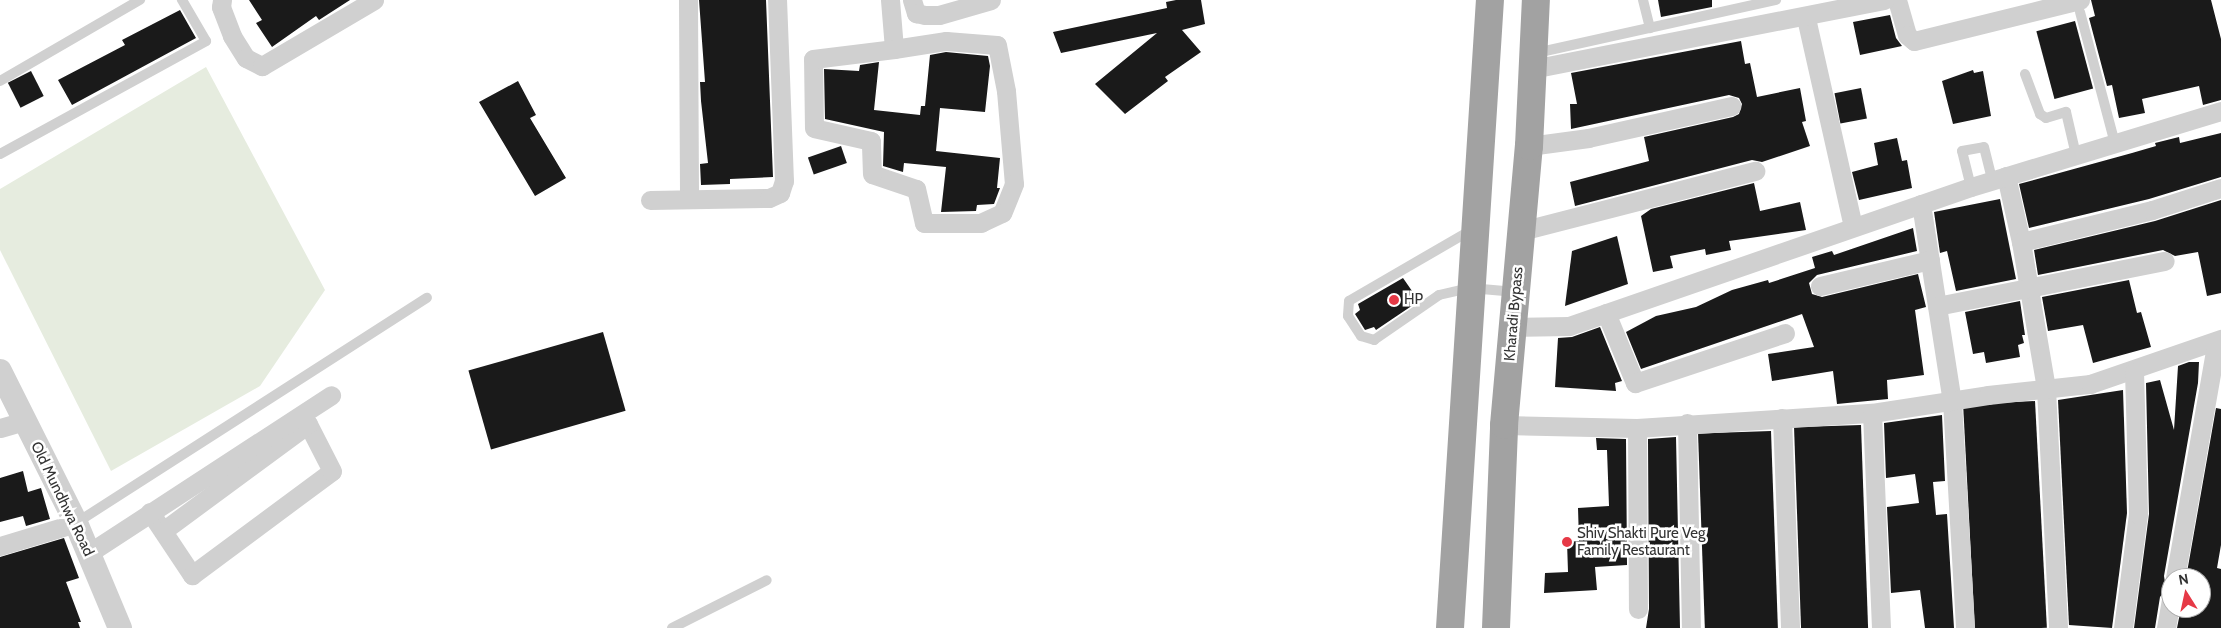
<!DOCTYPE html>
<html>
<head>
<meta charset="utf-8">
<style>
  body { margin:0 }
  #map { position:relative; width:2221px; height:628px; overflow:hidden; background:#fff; font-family:Cabin,sans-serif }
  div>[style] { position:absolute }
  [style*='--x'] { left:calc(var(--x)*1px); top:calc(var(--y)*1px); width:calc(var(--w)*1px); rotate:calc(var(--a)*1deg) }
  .green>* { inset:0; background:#e6ecdf }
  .building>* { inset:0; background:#1a1a1a; transform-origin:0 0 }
  .service>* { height:10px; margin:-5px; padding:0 5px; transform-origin:5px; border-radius:5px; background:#d0d0d0 }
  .minor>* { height:19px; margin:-9.5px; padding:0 9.5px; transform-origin:9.5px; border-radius:9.5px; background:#d0d0d0 }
  .tertiary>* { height:24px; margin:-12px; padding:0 12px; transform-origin:12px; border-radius:12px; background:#d0d0d0 }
  .trunk>* { height:28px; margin:-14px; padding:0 14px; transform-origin:14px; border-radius:14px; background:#a2a2a2 }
  .dots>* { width:14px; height:14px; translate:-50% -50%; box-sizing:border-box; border:2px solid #fff; border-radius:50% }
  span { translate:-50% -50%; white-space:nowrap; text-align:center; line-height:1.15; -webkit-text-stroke:5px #fff; paint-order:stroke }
  .poi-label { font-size:15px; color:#333 }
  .left { translate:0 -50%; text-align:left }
  .street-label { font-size:15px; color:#333 }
  .north { position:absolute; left:2161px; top:568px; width:50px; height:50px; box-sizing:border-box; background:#fff; border:1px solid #adadad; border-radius:50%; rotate:350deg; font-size:14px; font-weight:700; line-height:20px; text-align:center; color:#333 }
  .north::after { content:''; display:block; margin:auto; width:18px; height:22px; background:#e63946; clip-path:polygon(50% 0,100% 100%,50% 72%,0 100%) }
</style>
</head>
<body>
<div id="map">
  <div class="green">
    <div style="clip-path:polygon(206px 67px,325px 290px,260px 386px,111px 471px,0 250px,0 189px)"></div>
  </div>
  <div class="building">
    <div style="clip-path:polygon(249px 0,350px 0,319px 20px,316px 16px,272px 47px,256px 23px,262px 20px)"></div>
    <div style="clip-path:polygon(699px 0,766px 0,773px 177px,730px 179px,730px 184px,701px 185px,700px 164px,708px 163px,701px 101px,700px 82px,705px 82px)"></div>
    <div style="clip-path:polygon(1176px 0,1201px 0,1205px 24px,1182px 30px,1201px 52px,1165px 77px,1168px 81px,1125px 114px,1095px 84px,1157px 33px,1061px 53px,1053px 32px,1167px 8px,1166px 2px)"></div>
    <div style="clip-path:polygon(1658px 0,1712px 0,1712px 7px,1661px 17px)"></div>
    <div style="clip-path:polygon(2091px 0,2211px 0,2221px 39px,2221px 100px,2203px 105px,2199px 86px,2142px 99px,2145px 113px,2119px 118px,2112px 85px,2107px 86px,2089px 18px,2095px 16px)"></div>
    <div style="clip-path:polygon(180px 10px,196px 38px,72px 105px,58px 80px,125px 45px,122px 40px)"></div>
    <div style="clip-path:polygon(1890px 15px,1896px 38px,1902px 46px,1860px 55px,1853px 22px)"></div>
    <div style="left:2075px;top:21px;width:70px;height:40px;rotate:75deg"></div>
    <div style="clip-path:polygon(1741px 41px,1745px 64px,1750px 63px,1757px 97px,1800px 88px,1806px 121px,1802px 122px,1810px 146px,1762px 162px,1752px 160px,1575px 206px,1570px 182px,1649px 161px,1644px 137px,1733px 117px,1739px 114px,1742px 104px,1739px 98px,1729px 95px,1571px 129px,1570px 104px,1577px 104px,1571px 73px)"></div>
    <div style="clip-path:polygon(946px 52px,988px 56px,990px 66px,985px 112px,940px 108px,936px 151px,1000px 158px,997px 188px,1000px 188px,994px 204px,977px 205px,976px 211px,941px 212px,946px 167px,904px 163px,903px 172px,883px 166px,884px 132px,825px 119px,824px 69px,859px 71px,860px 65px,879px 62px,874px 110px,920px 115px,921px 106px,925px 106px,930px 55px)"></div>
    <div style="clip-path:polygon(1973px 70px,1974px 73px,1983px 71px,1991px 116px,1953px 124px,1942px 81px)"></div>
    <div style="left:31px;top:71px;width:28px;height:26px;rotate:63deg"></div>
    <div style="clip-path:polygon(518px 81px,536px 115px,530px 118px,566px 178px,535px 196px,479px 102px)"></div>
    <div style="left:1861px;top:88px;width:31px;height:27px;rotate:79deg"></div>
    <div style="clip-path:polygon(2221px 133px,2221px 177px,2149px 199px,2029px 228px,2019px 184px,2132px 153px,2156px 146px,2155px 143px,2179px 137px,2180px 143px)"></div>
    <div style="clip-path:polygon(1897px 138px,1902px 161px,1907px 160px,1912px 188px,1859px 200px,1852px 172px,1878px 165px,1874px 143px)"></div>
    <div style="left:841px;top:146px;width:18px;height:35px;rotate:71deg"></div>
    <div style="clip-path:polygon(1754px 183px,1760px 211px,1800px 202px,1806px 230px,1729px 241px,1731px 250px,1706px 255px,1705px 249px,1670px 256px,1673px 268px,1653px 272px,1641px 216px,1651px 209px)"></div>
    <div style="clip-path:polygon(2000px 199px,2016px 279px,1956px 291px,1947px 251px,1940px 253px,1934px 212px)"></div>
    <div style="clip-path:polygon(2221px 200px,2221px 293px,2207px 296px,2198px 252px,2175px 256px,2163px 250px,2038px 275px,2034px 250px,2155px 221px)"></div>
    <div style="clip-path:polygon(1913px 228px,1917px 251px,1817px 275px,1809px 283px,1812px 294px,1822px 297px,1918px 274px,1926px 307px,1915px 310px,1924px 375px,1887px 380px,1888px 399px,1837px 404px,1833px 371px,1772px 381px,1768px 354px,1814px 347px,1802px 314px,1641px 369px,1626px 332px,1656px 316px,1696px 307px,1732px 290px,1768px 280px,1769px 283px,1815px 268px,1812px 257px,1832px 251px,1834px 255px)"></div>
    <div style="clip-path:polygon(1617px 236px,1628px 284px,1565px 306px,1572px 251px)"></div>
    <div style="clip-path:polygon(1403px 278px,1419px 301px,1376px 330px,1374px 327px,1365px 330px,1355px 314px,1360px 310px,1358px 304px)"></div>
    <div style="clip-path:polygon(2129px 280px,2137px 313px,2141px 312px,2151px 347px,2093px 363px,2083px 325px,2048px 331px,2042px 297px)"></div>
    <div style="clip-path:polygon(2020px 301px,2025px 335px,2022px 335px,2024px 343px,2018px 345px,2020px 357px,1986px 363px,1984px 352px,1973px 354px,1965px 312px)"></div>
    <div style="clip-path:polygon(1600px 327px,1622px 381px,1615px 383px,1616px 391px,1555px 387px,1558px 338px,1572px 337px)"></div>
    <div style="left:603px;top:332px;width:82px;height:140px;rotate:74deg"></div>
    <div style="clip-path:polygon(2189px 362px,2199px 362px,2198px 383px,2164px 576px,2166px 589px,2160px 597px,2155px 628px,2134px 628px,2149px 514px,2146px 383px,2160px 380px,2174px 430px,2178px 366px)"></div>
    <div style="clip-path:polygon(2123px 390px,2127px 513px,2112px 628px,2069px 625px,2058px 400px)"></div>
    <div style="left:2035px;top:401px;width:227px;height:72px;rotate:87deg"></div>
    <div style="clip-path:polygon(2216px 408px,2221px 409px,2221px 545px,2217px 568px,2221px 569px,2221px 628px,2177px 628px,2181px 608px,2201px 608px,2201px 578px,2186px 578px)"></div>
    <div style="clip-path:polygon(1942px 415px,1945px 481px,1933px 482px,1936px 515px,1947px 514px,1954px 628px,1925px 628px,1920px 590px,1891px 593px,1887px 507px,1919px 503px,1915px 474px,1886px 478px,1884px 423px)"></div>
    <div style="left:1861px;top:425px;width:203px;height:67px;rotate:88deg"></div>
    <div style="left:1771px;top:431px;width:197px;height:73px;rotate:88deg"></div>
    <div style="clip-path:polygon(1676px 437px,1680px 628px,1646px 628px,1649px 609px,1648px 439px)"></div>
    <div style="clip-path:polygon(1596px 438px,1626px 439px,1627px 565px,1595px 567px,1597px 590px,1544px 593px,1545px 573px,1568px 572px,1567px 542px,1579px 541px,1578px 508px,1609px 506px,1607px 450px,1597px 450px)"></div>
    <div style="clip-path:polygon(23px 471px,28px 492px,41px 488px,50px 519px,26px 526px,23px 516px,0 522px,0 478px)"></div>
    <div style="clip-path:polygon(64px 538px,79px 578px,66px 582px,81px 622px,78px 622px,80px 628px,0 628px,0 557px)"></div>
  </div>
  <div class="service">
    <div style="--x:1643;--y:0;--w:29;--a:76"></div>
    <div style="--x:2080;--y:12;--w:137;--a:75.1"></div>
    <div style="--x:1536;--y:53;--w:246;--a:-12.5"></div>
    <div style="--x:2025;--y:74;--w:43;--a:69.4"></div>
    <div style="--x:2040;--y:114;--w:7;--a:34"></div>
    <div style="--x:2046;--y:118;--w:21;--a:-17"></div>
    <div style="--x:2066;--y:112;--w:44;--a:76.9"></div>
    <div style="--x:0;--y:81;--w:162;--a:-30.1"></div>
    <div style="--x:0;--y:154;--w:235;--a:-28.7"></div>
    <div style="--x:206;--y:41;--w:48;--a:-120.3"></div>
    <div style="--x:1971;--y:187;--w:37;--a:-104"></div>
    <div style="--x:1962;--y:151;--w:22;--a:-10"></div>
    <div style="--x:1984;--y:147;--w:34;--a:76"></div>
    <div style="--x:1473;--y:229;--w:143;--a:149.9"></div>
    <div style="--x:1349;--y:301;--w:15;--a:94"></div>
    <div style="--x:1348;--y:316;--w:24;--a:57"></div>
    <div style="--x:1361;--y:336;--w:14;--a:17"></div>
    <div style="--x:1374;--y:340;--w:79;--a:-34.7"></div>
    <div style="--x:1439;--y:295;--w:32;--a:-13"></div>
    <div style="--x:1470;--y:288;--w:46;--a:5"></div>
    <div style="--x:76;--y:523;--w:417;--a:-32.7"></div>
    <div style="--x:672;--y:628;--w:106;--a:-26.8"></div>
  </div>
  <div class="minor">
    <div style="--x:222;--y:0;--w:7;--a:98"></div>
    <div style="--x:221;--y:7;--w:31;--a:69"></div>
    <div style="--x:232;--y:36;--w:26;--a:58"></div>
    <div style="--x:246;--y:58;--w:18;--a:27"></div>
    <div style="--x:262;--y:66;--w:130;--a:-30.5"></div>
    <div style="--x:688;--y:0;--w:199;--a:89.7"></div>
    <div style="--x:890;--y:0;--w:49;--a:85.3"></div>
    <div style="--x:894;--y:49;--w:53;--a:-8.7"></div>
    <div style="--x:946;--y:41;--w:51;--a:4.5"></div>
    <div style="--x:997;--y:45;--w:47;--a:78.9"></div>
    <div style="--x:1006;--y:91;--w:93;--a:85.1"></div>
    <div style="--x:1014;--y:184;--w:31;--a:112"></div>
    <div style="--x:1002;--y:213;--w:23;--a:155"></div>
    <div style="--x:981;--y:223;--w:57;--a:180"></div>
    <div style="--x:924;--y:223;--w:35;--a:-103"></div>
    <div style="--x:916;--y:189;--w:46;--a:-161.2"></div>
    <div style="--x:872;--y:174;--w:33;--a:-92"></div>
    <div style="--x:871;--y:141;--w:58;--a:-167.2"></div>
    <div style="--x:814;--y:128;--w:69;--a:-90.8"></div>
    <div style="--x:813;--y:59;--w:82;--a:-7"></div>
    <div style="--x:912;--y:0;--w:14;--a:73"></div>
    <div style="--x:916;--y:13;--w:9;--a:13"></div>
    <div style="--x:925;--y:15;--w:14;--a:0"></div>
    <div style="--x:939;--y:15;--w:54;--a:-16.1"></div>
    <div style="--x:1897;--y:0;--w:36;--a:74"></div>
    <div style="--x:1907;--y:35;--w:9;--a:41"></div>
    <div style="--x:1914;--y:41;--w:171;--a:-13.9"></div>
    <div style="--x:1806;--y:18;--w:213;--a:77.3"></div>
    <div style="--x:1532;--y:69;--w:359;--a:-11.1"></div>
    <div style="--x:1529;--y:146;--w:60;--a:-7.7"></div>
    <div style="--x:1588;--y:138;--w:147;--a:-12.6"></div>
    <div style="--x:2006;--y:176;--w:68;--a:77.2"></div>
    <div style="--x:2021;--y:242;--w:149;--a:80.3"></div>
    <div style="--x:2046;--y:389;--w:239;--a:87.1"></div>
    <div style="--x:650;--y:200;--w:119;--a:-1"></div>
    <div style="--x:769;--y:198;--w:12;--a:-24"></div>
    <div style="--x:780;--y:193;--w:13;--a:-72"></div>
    <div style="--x:784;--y:181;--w:181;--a:-92.2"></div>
    <div style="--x:1921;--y:204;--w:199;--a:81.1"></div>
    <div style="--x:1952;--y:401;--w:227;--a:86.7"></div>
    <div style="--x:1521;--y:231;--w:242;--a:-14.4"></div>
    <div style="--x:2021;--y:242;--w:135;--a:-13.7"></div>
    <div style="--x:2152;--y:210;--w:72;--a:-17.7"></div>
    <div style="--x:1820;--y:286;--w:113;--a:-13.3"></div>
    <div style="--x:1937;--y:306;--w:232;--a:-11.2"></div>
    <div style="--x:1606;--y:313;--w:76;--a:67.5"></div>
    <div style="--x:1635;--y:383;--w:158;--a:-18.4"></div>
    <div style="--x:1514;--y:327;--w:55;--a:-1"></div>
    <div style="--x:1569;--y:326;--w:425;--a:-19.1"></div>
    <div style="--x:1971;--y:187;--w:261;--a:-16.9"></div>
    <div style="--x:1872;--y:413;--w:215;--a:87.6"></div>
    <div style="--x:1782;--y:418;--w:210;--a:87.8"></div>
    <div style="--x:1687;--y:423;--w:205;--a:88.9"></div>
    <div style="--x:1504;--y:425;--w:133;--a:1.3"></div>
    <div style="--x:1637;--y:428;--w:235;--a:-3.7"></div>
    <div style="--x:1872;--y:413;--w:117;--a:-8.8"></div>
    <div style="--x:1988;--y:395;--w:103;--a:-6.2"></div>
    <div style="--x:2090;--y:384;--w:139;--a:-19"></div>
    <div style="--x:0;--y:428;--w:26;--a:-16"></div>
    <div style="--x:1637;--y:428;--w:181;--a:89.7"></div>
    <div style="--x:150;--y:512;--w:76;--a:56.3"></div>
    <div style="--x:192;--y:575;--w:174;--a:-36.6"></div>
    <div style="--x:332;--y:471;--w:53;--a:-117.1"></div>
    <div style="--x:308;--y:424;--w:180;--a:143.6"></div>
    <div style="--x:0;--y:546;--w:79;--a:-16.8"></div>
    <div style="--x:89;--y:553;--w:289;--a:-33.1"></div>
    <div style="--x:2175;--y:578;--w:241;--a:-80"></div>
    <div style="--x:2123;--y:628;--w:115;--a:-82.5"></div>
    <div style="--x:2138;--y:514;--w:142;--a:-91.6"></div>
    <div style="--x:2166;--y:628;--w:29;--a:-80"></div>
  </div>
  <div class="tertiary">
    <div style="--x:0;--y:371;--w:170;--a:63.4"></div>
    <div style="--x:76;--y:523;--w:114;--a:67.3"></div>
  </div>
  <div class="trunk">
    <div style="--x:1450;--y:628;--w:629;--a:-86.36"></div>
    <div style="--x:1496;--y:628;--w:203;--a:-87.7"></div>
    <div style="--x:1504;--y:425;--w:280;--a:-84.9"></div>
    <div style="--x:1529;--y:146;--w:146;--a:-87.3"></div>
  </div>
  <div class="dots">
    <div style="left:1394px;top:300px;background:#e63946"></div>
    <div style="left:1567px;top:542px;background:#e63946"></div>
  </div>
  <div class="poi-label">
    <span class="left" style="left:1404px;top:300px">HP</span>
    <span class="left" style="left:1577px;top:542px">Shiv Shakti Pure Veg<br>Family Restaurant</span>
  </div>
  <div class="street-label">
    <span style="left:1514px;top:314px;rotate:-85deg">Kharadi Bypass</span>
    <span style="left:62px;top:499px;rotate:64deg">Old Mundhwa Road</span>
  </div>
  <div class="north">N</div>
</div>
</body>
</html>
